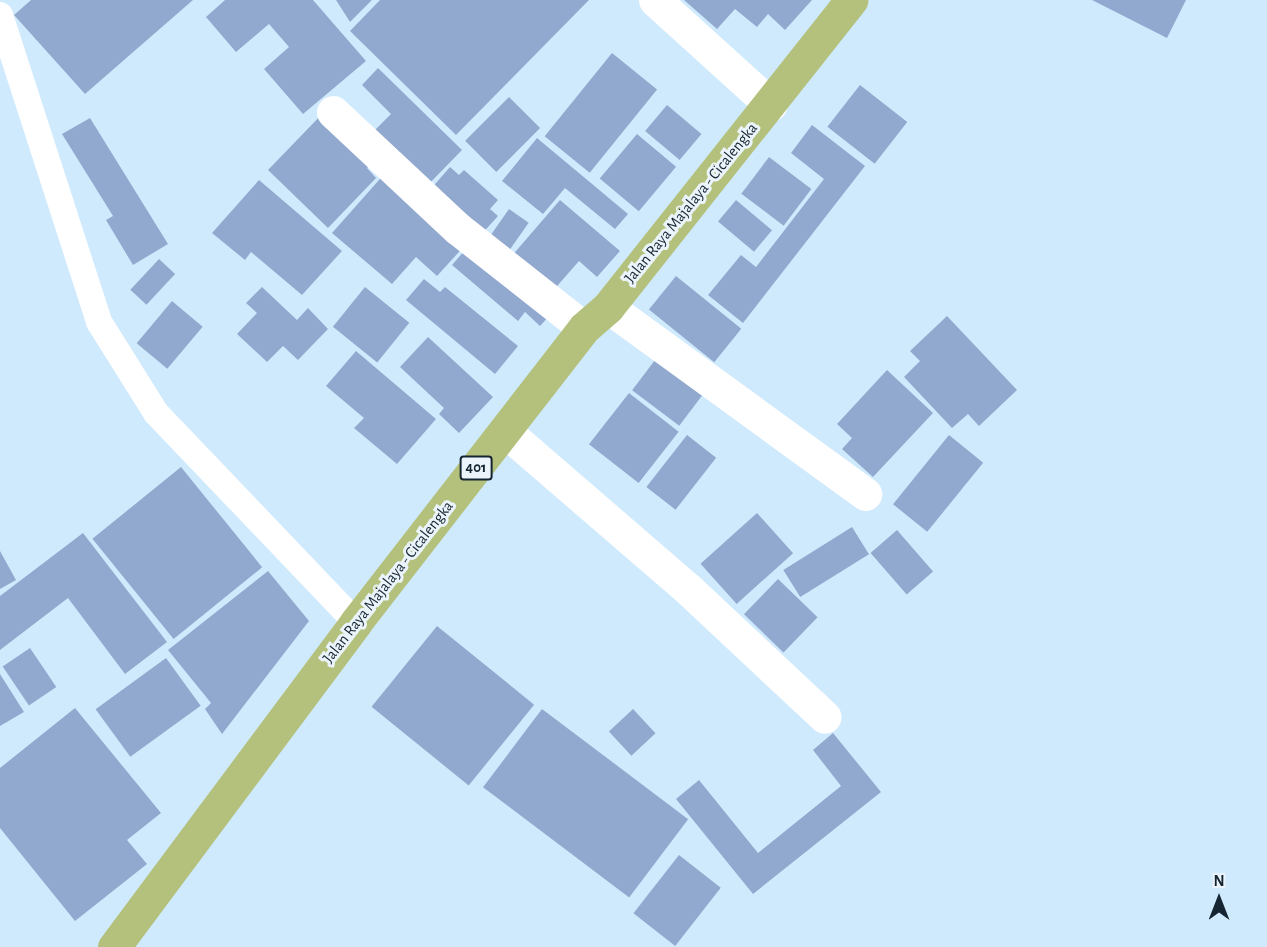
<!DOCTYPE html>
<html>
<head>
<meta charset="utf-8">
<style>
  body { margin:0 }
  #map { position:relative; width:1267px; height:947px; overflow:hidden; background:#d0eafd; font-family:"Alegreya Sans",sans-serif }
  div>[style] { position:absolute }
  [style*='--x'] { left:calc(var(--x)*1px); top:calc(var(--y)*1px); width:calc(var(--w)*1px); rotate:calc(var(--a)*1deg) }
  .building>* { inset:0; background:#91a9cf; transform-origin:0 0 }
  .lane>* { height:26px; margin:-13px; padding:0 13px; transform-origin:13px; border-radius:13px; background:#fff }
  .street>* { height:33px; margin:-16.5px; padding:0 16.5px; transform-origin:16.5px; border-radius:16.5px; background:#fff }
  .primary>* { height:33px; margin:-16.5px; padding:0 16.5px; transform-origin:16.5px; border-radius:16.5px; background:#b3c17c }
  span { translate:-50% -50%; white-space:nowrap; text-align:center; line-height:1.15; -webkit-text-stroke:6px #ecf4fb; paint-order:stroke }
  .shield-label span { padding:2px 4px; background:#ecf4fb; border:2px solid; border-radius:4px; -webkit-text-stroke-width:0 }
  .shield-label { font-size:15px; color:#152531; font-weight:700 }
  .street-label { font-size:16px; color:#152531 }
  .north { position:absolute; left:1189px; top:869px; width:60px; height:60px; -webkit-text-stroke:4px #ecf4fb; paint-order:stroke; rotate:0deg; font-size:16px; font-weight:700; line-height:24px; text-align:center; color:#152531 }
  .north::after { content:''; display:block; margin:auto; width:21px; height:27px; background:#152531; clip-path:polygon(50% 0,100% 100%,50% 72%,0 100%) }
</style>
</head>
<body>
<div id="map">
  <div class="building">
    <div style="clip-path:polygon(31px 0,193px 0,85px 94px,14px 15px)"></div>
    <div style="clip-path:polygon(225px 0,313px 0,366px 61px,303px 114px,264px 69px,289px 47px,269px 24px,236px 52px,206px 17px)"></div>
    <div style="clip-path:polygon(336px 0,372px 0,350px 22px)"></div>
    <div style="clip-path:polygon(380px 0,589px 0,456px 135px,350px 31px)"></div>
    <div style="clip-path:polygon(684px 0,812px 0,785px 30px,768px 14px,757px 27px,735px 9px,717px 29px)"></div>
    <div style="clip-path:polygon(1092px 0,1186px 0,1167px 38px)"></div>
    <div style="left:612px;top:53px;width:58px;height:107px;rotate:39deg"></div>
    <div style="clip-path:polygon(378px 68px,462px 150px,424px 189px,370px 135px,391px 114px,362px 85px)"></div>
    <div style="left:860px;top:85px;width:60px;height:53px;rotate:38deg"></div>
    <div style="left:509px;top:97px;width:44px;height:62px;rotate:45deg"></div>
    <div style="left:667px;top:105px;width:45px;height:34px;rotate:40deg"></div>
    <div style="clip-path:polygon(325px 111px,376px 159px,367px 168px,376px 178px,328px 228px,268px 170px)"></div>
    <div style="clip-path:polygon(90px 118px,168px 244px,133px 265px,106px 220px,113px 216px,62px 134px)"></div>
    <div style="clip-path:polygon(812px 125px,865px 166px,743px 323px,708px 295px,741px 255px,756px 267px,824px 179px,791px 153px)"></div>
    <div style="left:637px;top:134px;width:51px;height:58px;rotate:40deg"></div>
    <div style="clip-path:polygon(537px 138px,628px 214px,615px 229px,565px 188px,543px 214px,502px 181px)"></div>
    <div style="left:769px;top:157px;width:53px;height:46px;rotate:37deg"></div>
    <div style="clip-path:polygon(450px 167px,459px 175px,464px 170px,498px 200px,490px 209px,498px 216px,479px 237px,429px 191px)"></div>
    <div style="clip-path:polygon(387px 171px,468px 242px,437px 276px,416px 257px,392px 284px,332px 233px)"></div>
    <div style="clip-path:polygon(259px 180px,342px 251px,302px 295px,251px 252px,245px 260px,212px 233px)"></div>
    <div style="clip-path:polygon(560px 200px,620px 251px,597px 277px,579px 261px,551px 293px,510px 258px)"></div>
    <div style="left:736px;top:200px;width:47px;height:28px;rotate:40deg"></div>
    <div style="left:509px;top:209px;width:24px;height:40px;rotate:35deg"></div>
    <div style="clip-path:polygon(471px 243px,552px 313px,540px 326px,525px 312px,518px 321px,452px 265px)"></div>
    <div style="left:159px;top:259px;width:22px;height:42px;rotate:43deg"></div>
    <div style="left:676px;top:276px;width:84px;height:43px;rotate:39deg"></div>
    <div style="clip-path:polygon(424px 279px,440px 292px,445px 287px,518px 346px,495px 374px,406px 300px)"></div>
    <div style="clip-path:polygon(262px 287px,297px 320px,308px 308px,328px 329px,298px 360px,283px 346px,267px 362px,237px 334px,257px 313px,246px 303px)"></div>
    <div style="left:365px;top:287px;width:57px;height:51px;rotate:39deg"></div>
    <div style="left:172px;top:301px;width:40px;height:55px;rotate:40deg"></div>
    <div style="clip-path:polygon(947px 316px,1017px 390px,979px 426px,968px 414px,952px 428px,904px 377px,920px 361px,910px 351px)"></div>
    <div style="clip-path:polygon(428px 337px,493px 397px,459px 433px,439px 414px,444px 408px,400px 367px)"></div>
    <div style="clip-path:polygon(356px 351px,436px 419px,397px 464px,354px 428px,364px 418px,326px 386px)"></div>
    <div style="left:655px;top:360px;width:59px;height:38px;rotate:37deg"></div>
    <div style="clip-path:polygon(887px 370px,933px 413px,873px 477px,842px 449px,852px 438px,837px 424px)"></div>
    <div style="left:629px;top:393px;width:63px;height:65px;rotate:38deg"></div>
    <div style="left:687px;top:435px;width:37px;height:66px;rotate:38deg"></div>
    <div style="left:949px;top:435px;width:44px;height:89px;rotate:39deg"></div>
    <div style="left:181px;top:467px;width:129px;height:114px;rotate:51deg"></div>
    <div style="left:757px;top:513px;width:54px;height:76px;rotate:48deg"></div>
    <div style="left:852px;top:527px;width:32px;height:81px;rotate:58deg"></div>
    <div style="left:897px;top:530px;width:55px;height:35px;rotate:49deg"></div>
    <div style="clip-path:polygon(83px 533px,167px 642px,125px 674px,68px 598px,0 650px,0 596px)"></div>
    <div style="clip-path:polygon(0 551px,16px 580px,0 589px)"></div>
    <div style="clip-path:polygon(268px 571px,309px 621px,222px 734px,205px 709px,211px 703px,168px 650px)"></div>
    <div style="left:778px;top:579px;width:55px;height:49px;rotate:44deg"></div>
    <div style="left:437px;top:626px;width:125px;height:104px;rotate:39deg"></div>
    <div style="left:30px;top:648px;width:47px;height:33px;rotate:56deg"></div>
    <div style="left:166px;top:658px;width:59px;height:87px;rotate:54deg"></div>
    <div style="clip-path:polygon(0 674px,24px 712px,0 726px)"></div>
    <div style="clip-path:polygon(75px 708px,161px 813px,127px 840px,147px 864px,75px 921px,0 828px,0 768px)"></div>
    <div style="left:542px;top:709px;width:183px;height:98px;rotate:37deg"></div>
    <div style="left:633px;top:709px;width:33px;height:33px;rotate:47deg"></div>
    <div style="clip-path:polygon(833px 733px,881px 792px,753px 894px,676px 799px,699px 780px,758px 853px,841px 786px,813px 750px)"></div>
    <div style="left:679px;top:855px;width:53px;height:74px;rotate:38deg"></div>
  </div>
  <div class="lane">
    <div style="--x:0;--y:15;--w:323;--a:72.1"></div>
    <div style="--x:99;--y:322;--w:107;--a:57.9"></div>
    <div style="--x:156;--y:413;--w:289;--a:46.3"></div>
  </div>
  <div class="street">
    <div style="--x:655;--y:0;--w:156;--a:42.2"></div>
    <div style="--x:333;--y:112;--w:170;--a:43.1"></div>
    <div style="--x:457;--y:228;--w:162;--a:38.2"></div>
    <div style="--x:608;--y:307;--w:318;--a:36"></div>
    <div style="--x:505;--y:431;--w:242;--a:40.8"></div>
    <div style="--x:688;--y:589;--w:187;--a:43.1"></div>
  </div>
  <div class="primary">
    <div style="--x:114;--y:947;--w:405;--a:-53.3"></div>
    <div style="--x:356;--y:622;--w:372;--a:-52.2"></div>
    <div style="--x:584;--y:328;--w:32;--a:-41"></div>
    <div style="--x:608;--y:307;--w:392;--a:-51.6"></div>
  </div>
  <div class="shield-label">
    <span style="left:476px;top:468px">401</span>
  </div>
  <div class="street-label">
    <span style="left:691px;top:203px;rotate:-51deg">Jalan Raya Majalaya - Cicalengka</span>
    <span style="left:388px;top:582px;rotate:-52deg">Jalan Raya Majalaya - Cicalengka</span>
  </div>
  <div class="north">N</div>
</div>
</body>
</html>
